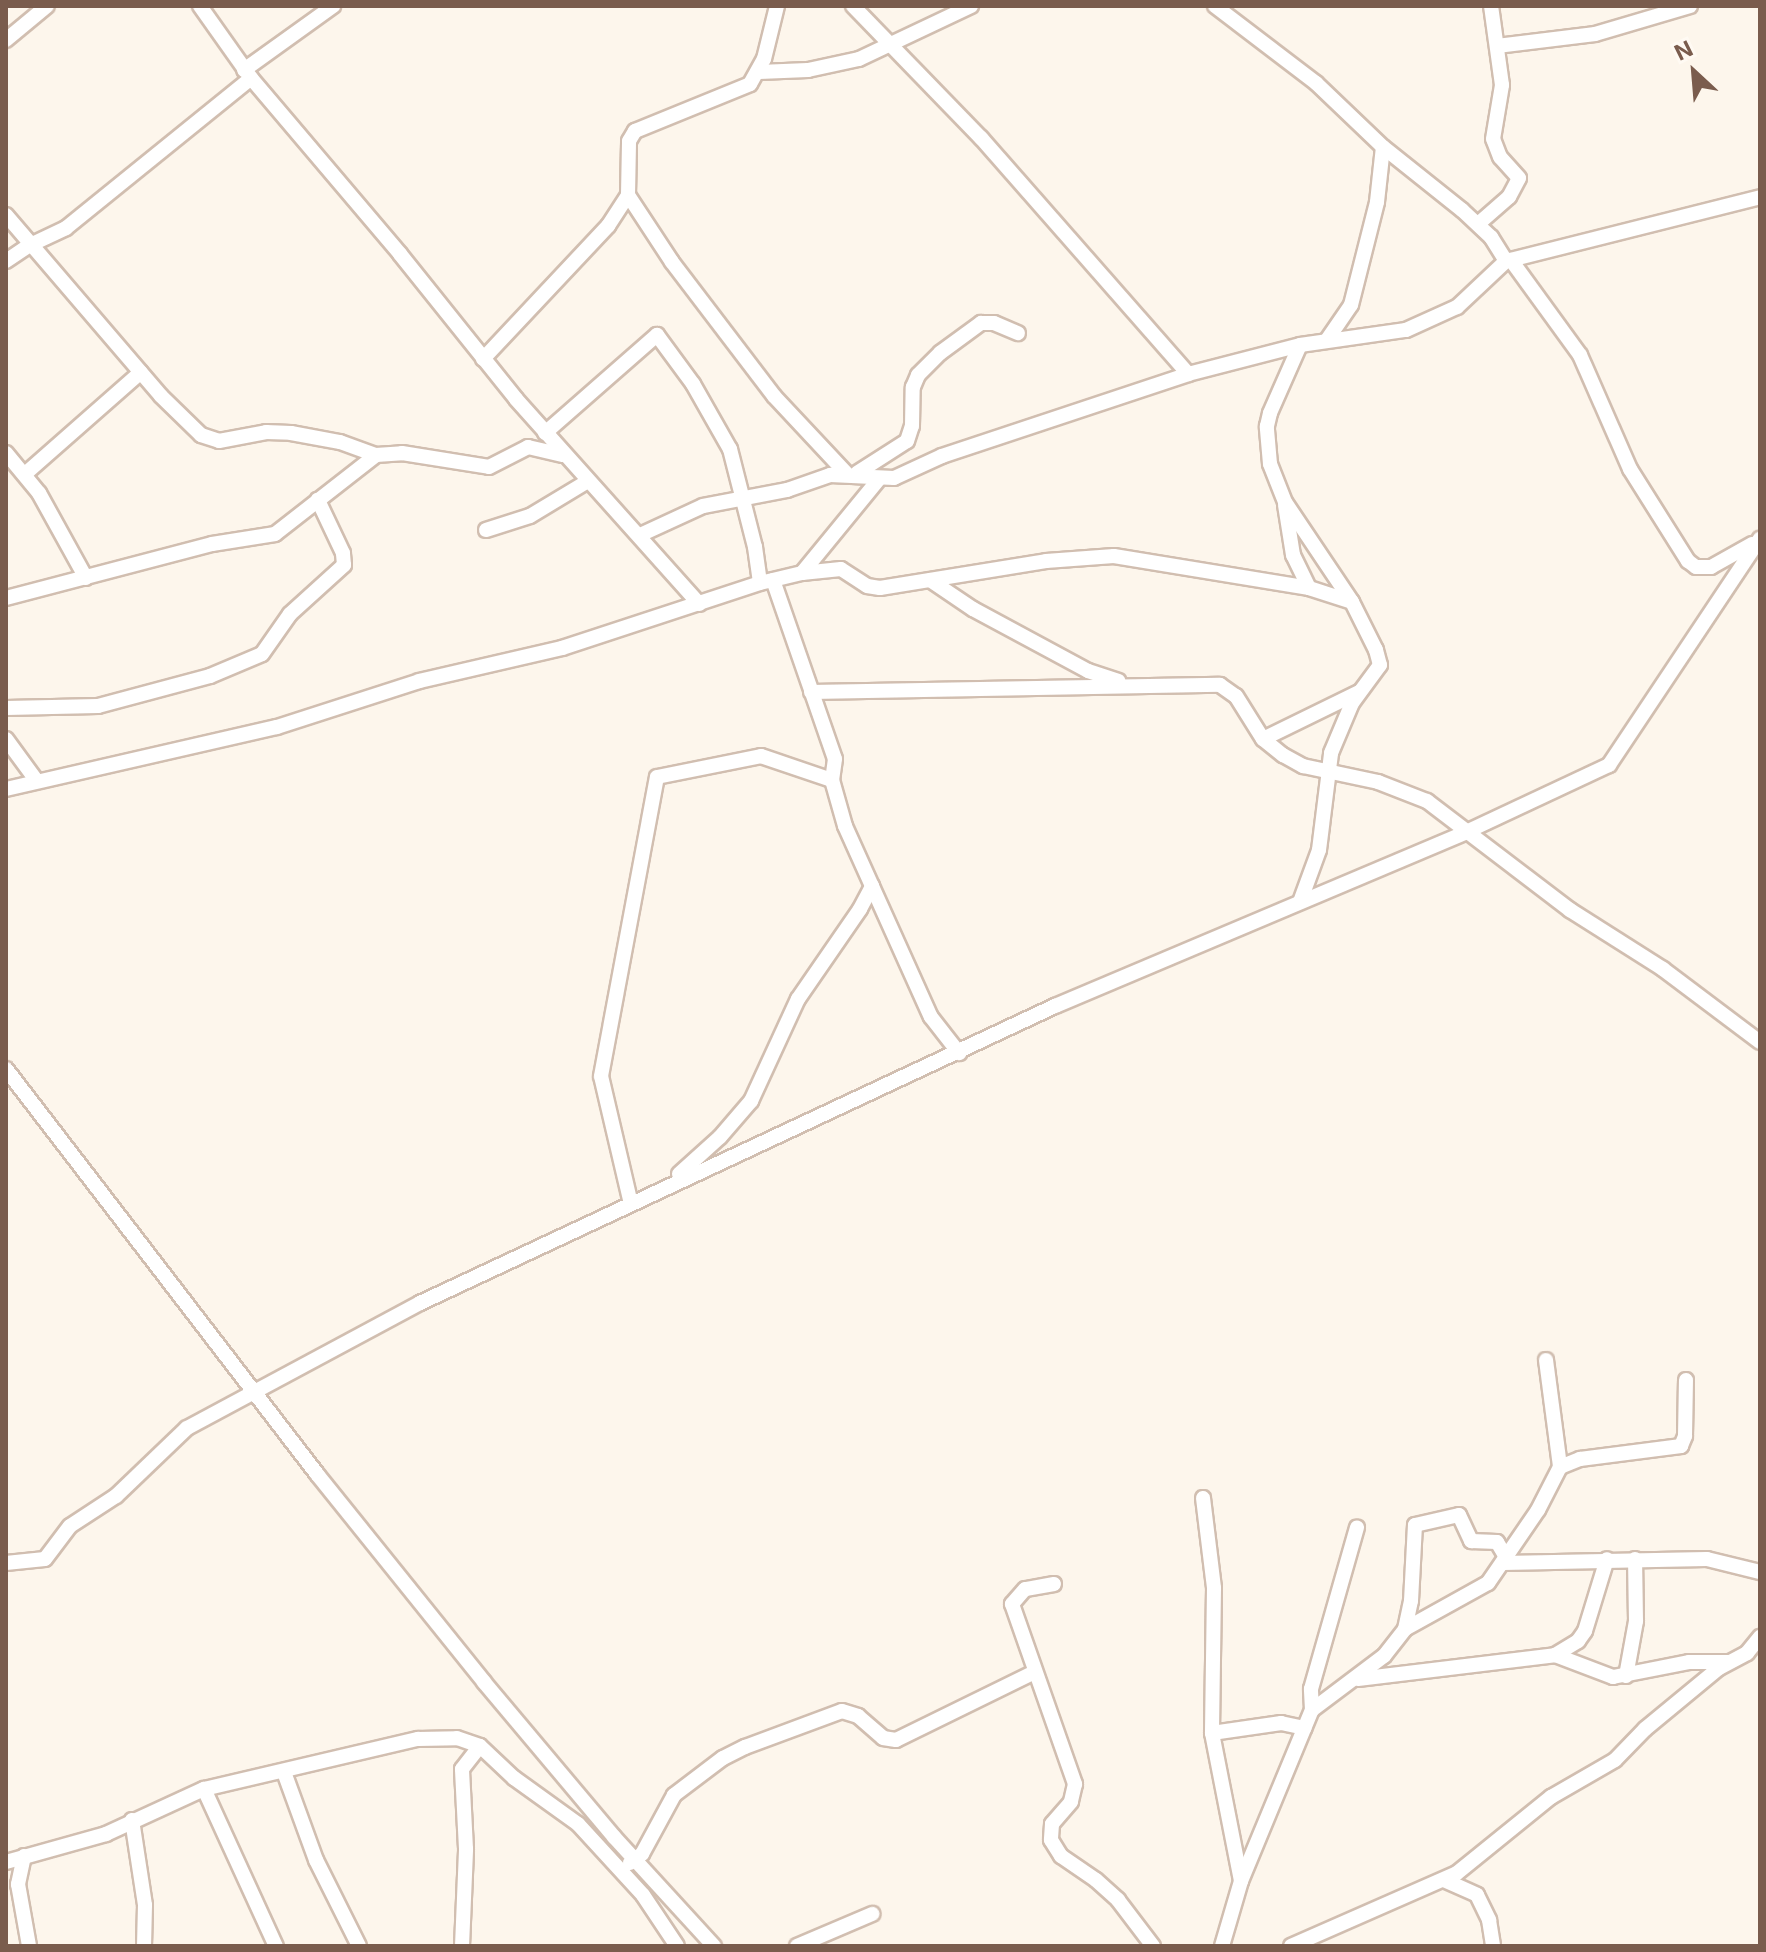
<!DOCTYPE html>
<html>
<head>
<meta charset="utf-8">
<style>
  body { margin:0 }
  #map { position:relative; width:1766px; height:1952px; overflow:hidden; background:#fdf6ec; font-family:Inter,sans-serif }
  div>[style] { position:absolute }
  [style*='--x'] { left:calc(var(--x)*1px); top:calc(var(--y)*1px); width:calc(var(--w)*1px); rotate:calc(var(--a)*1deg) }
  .roads { filter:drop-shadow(2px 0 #d1beb0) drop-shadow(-2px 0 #d1beb0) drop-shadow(0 2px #d1beb0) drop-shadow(0 -2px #d1beb0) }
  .minor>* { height:14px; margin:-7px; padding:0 7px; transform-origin:7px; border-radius:7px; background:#fff }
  span { translate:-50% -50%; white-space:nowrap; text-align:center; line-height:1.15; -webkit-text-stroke:7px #fffaf3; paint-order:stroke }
  .frame { position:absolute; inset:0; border:8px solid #7a5c4d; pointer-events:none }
  .north { position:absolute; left:1654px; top:32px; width:80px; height:80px; -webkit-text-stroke:6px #fffaf3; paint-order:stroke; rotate:334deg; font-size:22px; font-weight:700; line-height:32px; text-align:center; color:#7a5c4d }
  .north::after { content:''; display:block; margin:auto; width:28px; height:36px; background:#7a5c4d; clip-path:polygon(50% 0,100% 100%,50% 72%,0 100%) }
</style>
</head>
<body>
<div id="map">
  <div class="roads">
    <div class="minor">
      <div style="--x:200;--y:6;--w:88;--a:54.7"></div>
      <div style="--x:251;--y:78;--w:231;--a:49.7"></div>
      <div style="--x:400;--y:254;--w:186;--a:51.3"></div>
      <div style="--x:516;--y:399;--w:275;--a:48.2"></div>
      <div style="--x:853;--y:6;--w:184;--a:45.9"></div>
      <div style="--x:981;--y:138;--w:314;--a:48.7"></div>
      <div style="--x:1215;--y:6;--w:127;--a:37.3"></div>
      <div style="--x:1316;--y:83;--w:93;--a:43.7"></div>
      <div style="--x:1383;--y:147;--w:101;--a:38.6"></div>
      <div style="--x:1462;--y:210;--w:40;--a:43"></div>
      <div style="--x:1491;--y:237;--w:28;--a:58"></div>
      <div style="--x:6;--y:40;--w:53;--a:-39.7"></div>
      <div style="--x:1497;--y:46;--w:99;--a:-7"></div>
      <div style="--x:1595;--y:34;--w:99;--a:-16.4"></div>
      <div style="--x:244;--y:70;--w:110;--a:-35.7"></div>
      <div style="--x:759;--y:72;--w:49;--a:-2.3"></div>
      <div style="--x:808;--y:70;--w:52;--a:-12.2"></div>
      <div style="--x:859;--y:59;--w:124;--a:-25.3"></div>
      <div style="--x:628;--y:195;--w:80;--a:56.7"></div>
      <div style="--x:672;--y:262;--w:168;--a:52.7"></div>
      <div style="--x:774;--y:396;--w:107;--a:46.9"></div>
      <div style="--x:6;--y:215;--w:238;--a:49.4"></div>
      <div style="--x:161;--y:396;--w:56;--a:44.3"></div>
      <div style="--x:201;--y:435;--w:19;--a:18"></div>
      <div style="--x:219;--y:441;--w:48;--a:-10.8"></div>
      <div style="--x:266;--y:432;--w:25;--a:2"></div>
      <div style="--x:291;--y:433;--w:50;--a:10.4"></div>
      <div style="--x:340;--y:442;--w:38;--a:20"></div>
      <div style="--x:1478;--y:224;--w:41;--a:-41.1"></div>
      <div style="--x:1509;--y:197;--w:21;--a:-62"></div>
      <div style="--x:1519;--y:178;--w:28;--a:-132"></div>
      <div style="--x:1500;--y:157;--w:19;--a:-111"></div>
      <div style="--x:1493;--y:139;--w:55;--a:-80.5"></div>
      <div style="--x:1502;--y:85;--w:80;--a:-97.9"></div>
      <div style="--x:1511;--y:260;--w:117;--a:54"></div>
      <div style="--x:1580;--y:355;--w:124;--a:66.3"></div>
      <div style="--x:1630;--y:469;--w:109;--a:57.8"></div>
      <div style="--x:1688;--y:561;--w:10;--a:37"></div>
      <div style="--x:1696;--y:567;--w:15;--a:0"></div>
      <div style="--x:1711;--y:567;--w:47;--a:-29.3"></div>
      <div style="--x:6;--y:261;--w:27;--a:-34"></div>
      <div style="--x:28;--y:246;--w:42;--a:-25.3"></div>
      <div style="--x:66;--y:228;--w:238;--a:-39"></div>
      <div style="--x:1327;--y:340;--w:42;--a:-55.6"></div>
      <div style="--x:1351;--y:305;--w:106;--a:-75.8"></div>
      <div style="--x:1377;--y:202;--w:55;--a:-83.8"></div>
      <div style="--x:483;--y:359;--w:183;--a:-46.8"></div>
      <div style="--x:608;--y:226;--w:37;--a:-57"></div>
      <div style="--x:628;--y:195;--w:54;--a:-88.9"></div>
      <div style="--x:629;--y:141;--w:12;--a:-59"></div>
      <div style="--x:635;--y:131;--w:124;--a:-22.2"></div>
      <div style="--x:750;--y:84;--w:29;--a:-61"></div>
      <div style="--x:764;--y:59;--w:55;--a:-76.2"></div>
      <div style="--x:545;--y:433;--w:149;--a:-41.2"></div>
      <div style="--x:657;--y:335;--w:61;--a:53.7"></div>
      <div style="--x:693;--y:384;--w:75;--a:60.4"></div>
      <div style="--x:730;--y:449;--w:101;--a:75.7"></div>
      <div style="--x:755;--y:547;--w:36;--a:82"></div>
      <div style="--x:6;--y:453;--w:52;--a:50.5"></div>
      <div style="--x:39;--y:493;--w:97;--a:61.1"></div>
      <div style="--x:857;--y:473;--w:59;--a:-32.6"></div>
      <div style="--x:907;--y:441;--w:16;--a:-72"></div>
      <div style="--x:912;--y:426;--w:39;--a:-89"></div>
      <div style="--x:913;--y:387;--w:13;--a:-67"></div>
      <div style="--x:918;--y:375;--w:31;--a:-45"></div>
      <div style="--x:940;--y:353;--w:51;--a:-36.2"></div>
      <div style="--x:981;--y:323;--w:13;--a:0"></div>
      <div style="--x:994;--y:323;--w:26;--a:23"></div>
      <div style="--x:25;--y:474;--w:154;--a:-41.3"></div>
      <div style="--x:1285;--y:505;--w:51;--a:80.9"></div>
      <div style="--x:1293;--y:555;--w:37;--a:64"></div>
      <div style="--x:486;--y:530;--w:46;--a:-17.7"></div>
      <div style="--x:530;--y:516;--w:68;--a:-31.1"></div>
      <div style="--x:640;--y:535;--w:69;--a:-24.7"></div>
      <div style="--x:703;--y:506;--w:86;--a:-10.8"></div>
      <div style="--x:787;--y:490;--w:46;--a:-19.2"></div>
      <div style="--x:830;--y:475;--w:64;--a:2.7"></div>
      <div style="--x:894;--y:478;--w:53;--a:-24.6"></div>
      <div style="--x:942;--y:456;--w:259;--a:-18.4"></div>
      <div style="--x:1188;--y:374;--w:116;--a:-14.5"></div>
      <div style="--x:1300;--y:345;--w:107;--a:-8.1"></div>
      <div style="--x:1406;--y:330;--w:56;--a:-24.3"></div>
      <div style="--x:1457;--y:307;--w:67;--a:-43.2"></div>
      <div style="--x:1506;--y:261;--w:262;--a:-14.1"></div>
      <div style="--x:802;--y:573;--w:122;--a:-50.7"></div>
      <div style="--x:773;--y:580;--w:189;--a:70.9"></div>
      <div style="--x:835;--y:759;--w:21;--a:98"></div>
      <div style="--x:832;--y:780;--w:48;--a:74.2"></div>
      <div style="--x:845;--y:826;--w:209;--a:65.8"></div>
      <div style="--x:931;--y:1017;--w:46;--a:52.1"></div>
      <div style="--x:930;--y:580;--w:52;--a:34"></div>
      <div style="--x:973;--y:609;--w:131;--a:28.3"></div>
      <div style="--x:1088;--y:671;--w:32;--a:18"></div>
      <div style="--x:6;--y:598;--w:213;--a:-14.7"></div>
      <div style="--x:212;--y:544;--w:64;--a:-9"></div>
      <div style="--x:275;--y:534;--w:128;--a:-38"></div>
      <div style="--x:376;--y:455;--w:26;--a:-4"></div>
      <div style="--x:402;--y:453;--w:88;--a:9.1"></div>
      <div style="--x:489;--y:467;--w:44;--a:-27.1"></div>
      <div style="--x:528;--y:447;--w:35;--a:13"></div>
      <div style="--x:811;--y:692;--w:409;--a:-1"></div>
      <div style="--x:1220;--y:685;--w:19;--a:35"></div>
      <div style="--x:1236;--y:696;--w:51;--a:57.9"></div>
      <div style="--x:1263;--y:739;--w:26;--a:39"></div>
      <div style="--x:1283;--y:755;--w:23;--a:29"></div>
      <div style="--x:1303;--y:766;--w:77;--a:12"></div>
      <div style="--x:1378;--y:782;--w:53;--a:21.2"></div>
      <div style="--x:1427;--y:801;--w:180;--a:37.3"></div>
      <div style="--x:1570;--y:910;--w:110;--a:32.4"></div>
      <div style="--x:1663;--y:969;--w:121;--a:37"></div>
      <div style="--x:6;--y:708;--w:92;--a:-1.2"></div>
      <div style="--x:98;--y:706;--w:116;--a:-15"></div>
      <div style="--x:210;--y:676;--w:56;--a:-22.9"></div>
      <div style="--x:262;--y:654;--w:49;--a:-55"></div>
      <div style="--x:290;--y:614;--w:73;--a:-42.2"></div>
      <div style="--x:344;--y:565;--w:12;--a:-95"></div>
      <div style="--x:343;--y:553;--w:59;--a:-115.3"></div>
      <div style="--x:6;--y:739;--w:51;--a:53.8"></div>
      <div style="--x:1263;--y:739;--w:107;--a:-26.1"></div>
      <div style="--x:6;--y:789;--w:278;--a:-12.9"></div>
      <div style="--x:277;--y:727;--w:149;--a:-17.9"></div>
      <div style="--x:419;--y:681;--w:147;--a:-13"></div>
      <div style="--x:562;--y:648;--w:208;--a:-18.2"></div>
      <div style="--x:760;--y:583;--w:43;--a:-13.4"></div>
      <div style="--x:802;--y:573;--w:39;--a:-6"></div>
      <div style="--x:841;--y:569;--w:31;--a:33"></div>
      <div style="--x:867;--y:586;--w:13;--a:9"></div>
      <div style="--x:880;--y:588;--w:168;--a:-9.2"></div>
      <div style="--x:1046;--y:561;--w:68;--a:-4.2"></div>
      <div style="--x:1114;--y:556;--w:198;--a:9.3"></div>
      <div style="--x:1309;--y:588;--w:45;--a:18"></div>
      <div style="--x:1300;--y:902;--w:55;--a:-69.9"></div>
      <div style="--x:1319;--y:850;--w:98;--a:-82.9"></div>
      <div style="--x:1331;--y:753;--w:54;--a:-67.2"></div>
      <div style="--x:1352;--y:703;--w:47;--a:-53.6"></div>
      <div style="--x:1380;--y:665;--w:16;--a:-105"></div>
      <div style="--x:1376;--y:650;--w:54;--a:-116.6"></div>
      <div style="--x:1352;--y:602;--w:120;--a:-123.8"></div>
      <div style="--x:1285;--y:502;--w:41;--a:-111.5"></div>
      <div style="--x:1270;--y:464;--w:38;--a:-95"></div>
      <div style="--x:1267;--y:426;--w:13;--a:-77"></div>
      <div style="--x:1270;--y:413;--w:74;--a:-66.2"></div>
      <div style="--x:6;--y:1069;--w:511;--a:52.48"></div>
      <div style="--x:317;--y:1474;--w:267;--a:51.2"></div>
      <div style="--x:484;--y:1682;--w:202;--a:50"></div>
      <div style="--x:614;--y:1837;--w:148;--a:47.5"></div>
      <div style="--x:679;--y:1174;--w:55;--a:-42.1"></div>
      <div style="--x:720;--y:1137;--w:48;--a:-49.3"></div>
      <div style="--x:751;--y:1101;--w:112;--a:-65.3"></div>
      <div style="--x:798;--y:999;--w:109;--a:-55.4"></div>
      <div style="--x:860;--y:909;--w:26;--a:-62"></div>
      <div style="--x:631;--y:1204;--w:131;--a:-103.2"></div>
      <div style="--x:601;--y:1076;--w:304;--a:-79.4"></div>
      <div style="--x:657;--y:777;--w:106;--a:-11.4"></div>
      <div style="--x:761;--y:756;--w:75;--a:18.7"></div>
      <div style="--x:1546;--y:1360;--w:108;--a:82.5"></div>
      <div style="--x:1203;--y:1498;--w:91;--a:83"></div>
      <div style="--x:1214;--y:1588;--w:145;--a:90.8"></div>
      <div style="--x:1212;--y:1733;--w:151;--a:78.9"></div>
      <div style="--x:6;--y:1563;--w:39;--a:-6"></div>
      <div style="--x:45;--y:1559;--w:41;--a:-52.9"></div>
      <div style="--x:70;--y:1526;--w:55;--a:-33.1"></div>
      <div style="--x:116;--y:1496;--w:98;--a:-43.8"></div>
      <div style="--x:187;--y:1428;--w:264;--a:-28.2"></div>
      <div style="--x:420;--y:1303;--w:701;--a:-25.07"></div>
      <div style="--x:1055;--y:1006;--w:446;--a:-22.9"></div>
      <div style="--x:1466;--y:832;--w:158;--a:-25.1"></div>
      <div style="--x:1609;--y:765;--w:272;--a:-56.3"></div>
      <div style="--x:1503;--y:1563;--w:204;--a:-1.1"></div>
      <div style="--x:1707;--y:1559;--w:55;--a:13.8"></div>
      <div style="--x:1054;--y:1584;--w:29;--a:170"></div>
      <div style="--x:1025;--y:1589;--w:20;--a:131"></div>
      <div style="--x:1012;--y:1604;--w:191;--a:70.7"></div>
      <div style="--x:1075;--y:1784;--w:18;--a:103"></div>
      <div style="--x:1071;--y:1802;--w:29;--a:131"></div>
      <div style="--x:1052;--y:1824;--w:16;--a:94"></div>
      <div style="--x:1051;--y:1840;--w:19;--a:58"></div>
      <div style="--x:1061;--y:1856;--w:42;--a:34.4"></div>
      <div style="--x:1096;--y:1880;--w:30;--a:42"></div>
      <div style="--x:1118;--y:1900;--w:58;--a:52.7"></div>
      <div style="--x:1405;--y:1629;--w:29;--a:-78"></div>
      <div style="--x:1411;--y:1601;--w:76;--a:-87"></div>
      <div style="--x:1415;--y:1525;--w:45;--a:-12.8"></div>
      <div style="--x:1459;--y:1515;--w:29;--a:65"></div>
      <div style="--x:1471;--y:1541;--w:26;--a:2"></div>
      <div style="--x:1497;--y:1542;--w:17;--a:59"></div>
      <div style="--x:1555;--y:1655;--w:62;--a:20.8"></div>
      <div style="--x:1613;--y:1677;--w:77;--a:-11.2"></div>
      <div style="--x:1689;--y:1662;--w:40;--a:0"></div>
      <div style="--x:1626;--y:1676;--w:56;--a:-79.7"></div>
      <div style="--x:1636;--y:1621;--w:62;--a:-90.9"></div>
      <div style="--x:1358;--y:1679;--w:198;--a:-6.9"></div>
      <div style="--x:1555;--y:1655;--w:27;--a:-31"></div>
      <div style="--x:1578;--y:1641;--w:12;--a:-55"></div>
      <div style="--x:1585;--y:1631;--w:75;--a:-73"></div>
      <div style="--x:1312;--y:1710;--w:21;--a:-93"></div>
      <div style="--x:1311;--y:1689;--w:168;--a:-74.1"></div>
      <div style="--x:1212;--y:1733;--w:70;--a:-8.2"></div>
      <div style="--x:1281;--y:1723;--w:24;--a:12"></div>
      <div style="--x:284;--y:1772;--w:94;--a:70"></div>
      <div style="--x:316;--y:1860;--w:96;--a:63.4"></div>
      <div style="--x:204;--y:1789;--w:173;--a:65.4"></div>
      <div style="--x:132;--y:1820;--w:86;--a:81.3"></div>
      <div style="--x:145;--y:1905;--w:41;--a:91.4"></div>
      <div style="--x:24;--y:1856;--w:29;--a:102"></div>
      <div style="--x:18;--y:1884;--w:63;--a:79.9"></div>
      <div style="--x:6;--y:1862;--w:104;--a:-15.6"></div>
      <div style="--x:106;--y:1834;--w:108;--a:-24.7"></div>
      <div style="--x:204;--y:1789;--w:220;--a:-13.2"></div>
      <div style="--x:418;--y:1739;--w:39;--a:-1"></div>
      <div style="--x:457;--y:1738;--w:24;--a:19"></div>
      <div style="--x:480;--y:1746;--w:47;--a:43.3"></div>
      <div style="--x:514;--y:1778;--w:79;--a:35.7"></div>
      <div style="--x:578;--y:1824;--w:96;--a:47.5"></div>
      <div style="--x:643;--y:1895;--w:61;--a:56.3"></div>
      <div style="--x:630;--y:1863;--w:15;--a:-37"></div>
      <div style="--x:642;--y:1854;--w:67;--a:-61.5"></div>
      <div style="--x:674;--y:1795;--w:61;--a:-37.1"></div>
      <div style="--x:723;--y:1758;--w:25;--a:-27"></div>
      <div style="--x:745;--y:1747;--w:103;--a:-20.4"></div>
      <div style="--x:842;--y:1711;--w:17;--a:17"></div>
      <div style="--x:858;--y:1716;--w:33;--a:41"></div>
      <div style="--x:883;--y:1738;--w:13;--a:9"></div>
      <div style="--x:896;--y:1740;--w:155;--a:-26.1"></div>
      <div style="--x:1444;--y:1880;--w:36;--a:24"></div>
      <div style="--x:1477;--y:1895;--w:28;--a:64"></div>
      <div style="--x:1489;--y:1920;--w:26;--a:81"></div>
      <div style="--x:462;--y:1946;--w:97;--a:-87.6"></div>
      <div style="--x:466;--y:1849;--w:80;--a:-92.9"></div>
      <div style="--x:462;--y:1769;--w:29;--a:-52"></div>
      <div style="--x:797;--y:1946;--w:82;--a:-23.1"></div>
      <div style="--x:1222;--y:1946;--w:68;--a:-73.7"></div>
      <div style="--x:1241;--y:1881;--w:185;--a:-67.5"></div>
      <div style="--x:1312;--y:1710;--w:90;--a:-36.9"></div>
      <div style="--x:1384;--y:1656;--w:34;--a:-52"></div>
      <div style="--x:1405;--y:1629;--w:95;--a:-29"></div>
      <div style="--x:1488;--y:1583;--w:88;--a:-55.6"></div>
      <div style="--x:1538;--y:1510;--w:48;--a:-62.9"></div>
      <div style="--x:1560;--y:1467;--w:22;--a:-22"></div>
      <div style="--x:1580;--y:1459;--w:102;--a:-7.3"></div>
      <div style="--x:1681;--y:1446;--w:11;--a:-68"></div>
      <div style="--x:1685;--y:1436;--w:56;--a:-89"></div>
      <div style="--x:1291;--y:1946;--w:181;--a:-23.7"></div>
      <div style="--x:1457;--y:1873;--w:121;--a:-39"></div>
      <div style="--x:1551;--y:1797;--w:74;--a:-30"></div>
      <div style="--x:1615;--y:1760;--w:43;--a:-45.9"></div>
      <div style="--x:1645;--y:1729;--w:96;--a:-39.5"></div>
      <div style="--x:1719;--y:1668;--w:32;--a:-28"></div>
      <div style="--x:1747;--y:1653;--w:21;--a:-51"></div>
    </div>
  </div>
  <div class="frame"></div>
  <div class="north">N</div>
</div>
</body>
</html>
